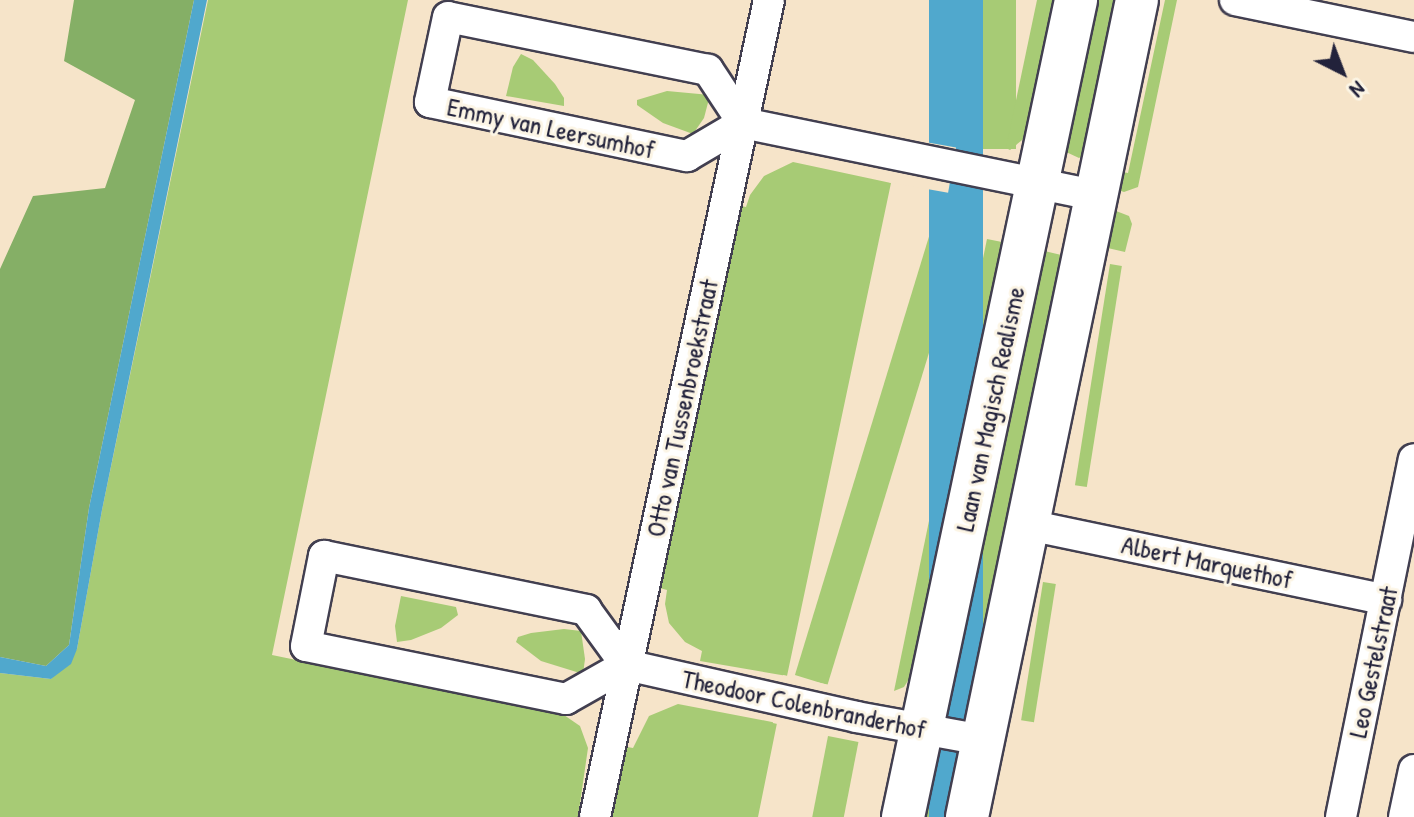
<!DOCTYPE html>
<html>
<head>
<meta charset="utf-8">
<style>
  body { margin:0 }
  #map { position:relative; width:1414px; height:817px; overflow:hidden; background:#f6e4c9; font-family:"Patrick Hand",sans-serif }
  div>[style] { position:absolute }
  [style*='--x'] { left:calc(var(--x)*1px); top:calc(var(--y)*1px); width:calc(var(--w)*1px); rotate:calc(var(--a)*1deg) }
  .green>* { inset:0; background:#a7cb75; transform-origin:0 0 }
  .forest>* { inset:0; background:#85af66 }
  .water>* { inset:0; background:#50a8cd; transform-origin:0 0 }
  .pier>* { inset:0; background:#f6e4c9; transform-origin:0 0 }
  .roads { filter:drop-shadow(2px 0 #423f50) drop-shadow(-2px 0 #423f50) drop-shadow(0 2px #423f50) drop-shadow(0 -2px #423f50) }
  .minor>* { height:30px; margin:-15px; padding:0 15px; transform-origin:15px; border-radius:15px; background:#fff }
  .secondary>* { height:42px; margin:-21px; padding:0 21px; transform-origin:21px; border-radius:21px; background:#fff }
  span { translate:-50% -50%; white-space:nowrap; text-align:center; line-height:1.15; -webkit-text-stroke:6px #fcf5e5; paint-order:stroke }
  .street-label { font-size:26px; color:#22223b }
  .north { position:absolute; left:1302px; top:32px; width:80px; height:80px; -webkit-text-stroke:6px #fcf5e5; paint-order:stroke; rotate:138deg; font-size:22px; font-weight:700; line-height:32px; text-align:center; color:#22223b }
  .north::after { content:''; display:block; margin:auto; width:28px; height:36px; background:#22223b; clip-path:polygon(50% 0,100% 100%,50% 72%,0 100%) }
</style>
</head>
<body>
<div id="map">
  <div class="green">
    <div style="clip-path:polygon(208px 0,408px 0,272px 655px,564px 715px,580px 726px,588px 748px,578px 817px,0 817px,0 673px,51px 679px,77px 649px,102px 510px)"></div>
    <div style="left:983px;top:0;width:33px;height:149px"></div>
    <div style="clip-path:polygon(1037px 0,1063px 0,1033px 131px,1010px 150px,1006px 148px)"></div>
    <div style="clip-path:polygon(1087px 0,1127px 0,1087px 153px,1079px 158px,1064px 151px)"></div>
    <div style="clip-path:polygon(1165px 0,1177px 0,1138px 187px,1124px 192px,1112px 188px,1117px 171px,1128px 173px)"></div>
    <div style="clip-path:polygon(521px 54px,533px 60px,555px 84px,564px 98px,564px 106px,506px 96px,513px 67px)"></div>
    <div style="clip-path:polygon(667px 91px,710px 95px,704px 118px,693px 134px,663px 123px,637px 105px,637px 100px)"></div>
    <div style="clip-path:polygon(793px 162px,891px 183px,787px 676px,700px 661px,702px 651px,685px 642px,669px 623px,665px 604px,667px 590px,656px 587px,736px 205px,746px 207px,750px 195px,764px 176px)"></div>
    <div style="left:942px;top:194px;width:34px;height:503px;rotate:17deg"></div>
    <div style="clip-path:polygon(1111px 209px,1129px 216px,1132px 224px,1125px 252px,1099px 246px)"></div>
    <div style="clip-path:polygon(987px 239px,1012px 244px,921px 660px,904px 687px,894px 691px)"></div>
    <div style="clip-path:polygon(1036px 249px,1074px 258px,975px 696px,966px 701px,947px 692px)"></div>
    <div style="left:1110px;top:264px;width:12px;height:224px;rotate:9deg"></div>
    <div style="left:1043px;top:582px;width:13px;height:140px;rotate:9deg"></div>
    <div style="clip-path:polygon(401px 596px,456px 607px,458px 615px,441px 628px,411px 640px,397px 642px,395px 626px)"></div>
    <div style="clip-path:polygon(564px 629px,581px 631px,585px 659px,583px 674px,541px 661px,516px 642px,518px 637px,531px 633px)"></div>
    <div style="clip-path:polygon(678px 704px,777px 723px,758px 817px,610px 817px,622px 746px,633px 748px,649px 716px)"></div>
    <div style="left:828px;top:736px;width:31px;height:83px;rotate:11deg"></div>
    <div style="clip-path:polygon(921px 796px,958px 804px,956px 817px,917px 817px)"></div>
  </div>
  <div class="forest">
    <div style="clip-path:polygon(74px 0,194px 0,89px 508px,69px 645px,46px 666px,0 657px,0 269px,33px 196px,105px 188px,135px 100px,64px 61px)"></div>
  </div>
  <div class="water">
    <div style="clip-path:polygon(194px 0,207px 0,102px 510px,77px 649px,71px 664px,51px 679px,0 673px,0 657px,46px 666px,69px 645px,89px 508px)"></div>
    <div style="left:929px;top:0;width:54px;height:835px"></div>
  </div>
  <div class="pier">
    <div style="left:897px;top:137px;width:60px;height:46px;rotate:10deg"></div>
    <div style="left:783px;top:675px;width:61px;height:49px;rotate:12deg"></div>
  </div>
  <div class="roads">
    <div class="minor">
      <div style="--x:1235;--y:0;--w:183;--a:11.7"></div>
      <div style="--x:743;--y:123;--w:64;--a:-123.4"></div>
      <div style="--x:708;--y:70;--w:265;--a:-168.5"></div>
      <div style="--x:448;--y:17;--w:87;--a:102"></div>
      <div style="--x:430;--y:102;--w:263;--a:11.9"></div>
      <div style="--x:687;--y:156;--w:65;--a:-30.5"></div>
      <div style="--x:743;--y:123;--w:359;--a:11.6"></div>
      <div style="--x:1028;--y:525;--w:366;--a:11.8"></div>
      <div style="--x:626;--y:665;--w:69;--a:150.5"></div>
      <div style="--x:566;--y:699;--w:265;--a:-168.5"></div>
      <div style="--x:306;--y:646;--w:92;--a:-78.7"></div>
      <div style="--x:324;--y:556;--w:268;--a:11.6"></div>
      <div style="--x:586;--y:610;--w:68;--a:54"></div>
      <div style="--x:626;--y:665;--w:236;--a:12.7"></div>
      <div style="--x:856;--y:717;--w:129;--a:10.3"></div>
      <div style="--x:595;--y:817;--w:835;--a:-77.98"></div>
      <div style="--x:1341;--y:817;--w:365;--a:-78.5"></div>
      <div style="--x:1404;--y:817;--w:48;--a:-78"></div>
    </div>
    <div class="secondary">
      <div style="--x:903;--y:817;--w:835;--a:-78.04"></div>
      <div style="--x:967;--y:817;--w:834;--a:-78.25"></div>
    </div>
  </div>
  <div class="street-label">
    <span style="left:551px;top:128px;rotate:12deg">Emmy van Leersumhof</span>
    <span style="left:682px;top:408px;rotate:-78deg">Otto van Tussenbroekstraat</span>
    <span style="left:990px;top:409px;rotate:-78deg">Laan van Magisch Realisme</span>
    <span style="left:1207px;top:562px;rotate:12deg">Albert Marquethof</span>
    <span style="left:1373px;top:662px;rotate:-78deg">Leo Gestelstraat</span>
    <span style="left:804px;top:704px;rotate:12deg">Theodoor Colenbranderhof</span>
  </div>
  <div class="north">N</div>
</div>
</body>
</html>
